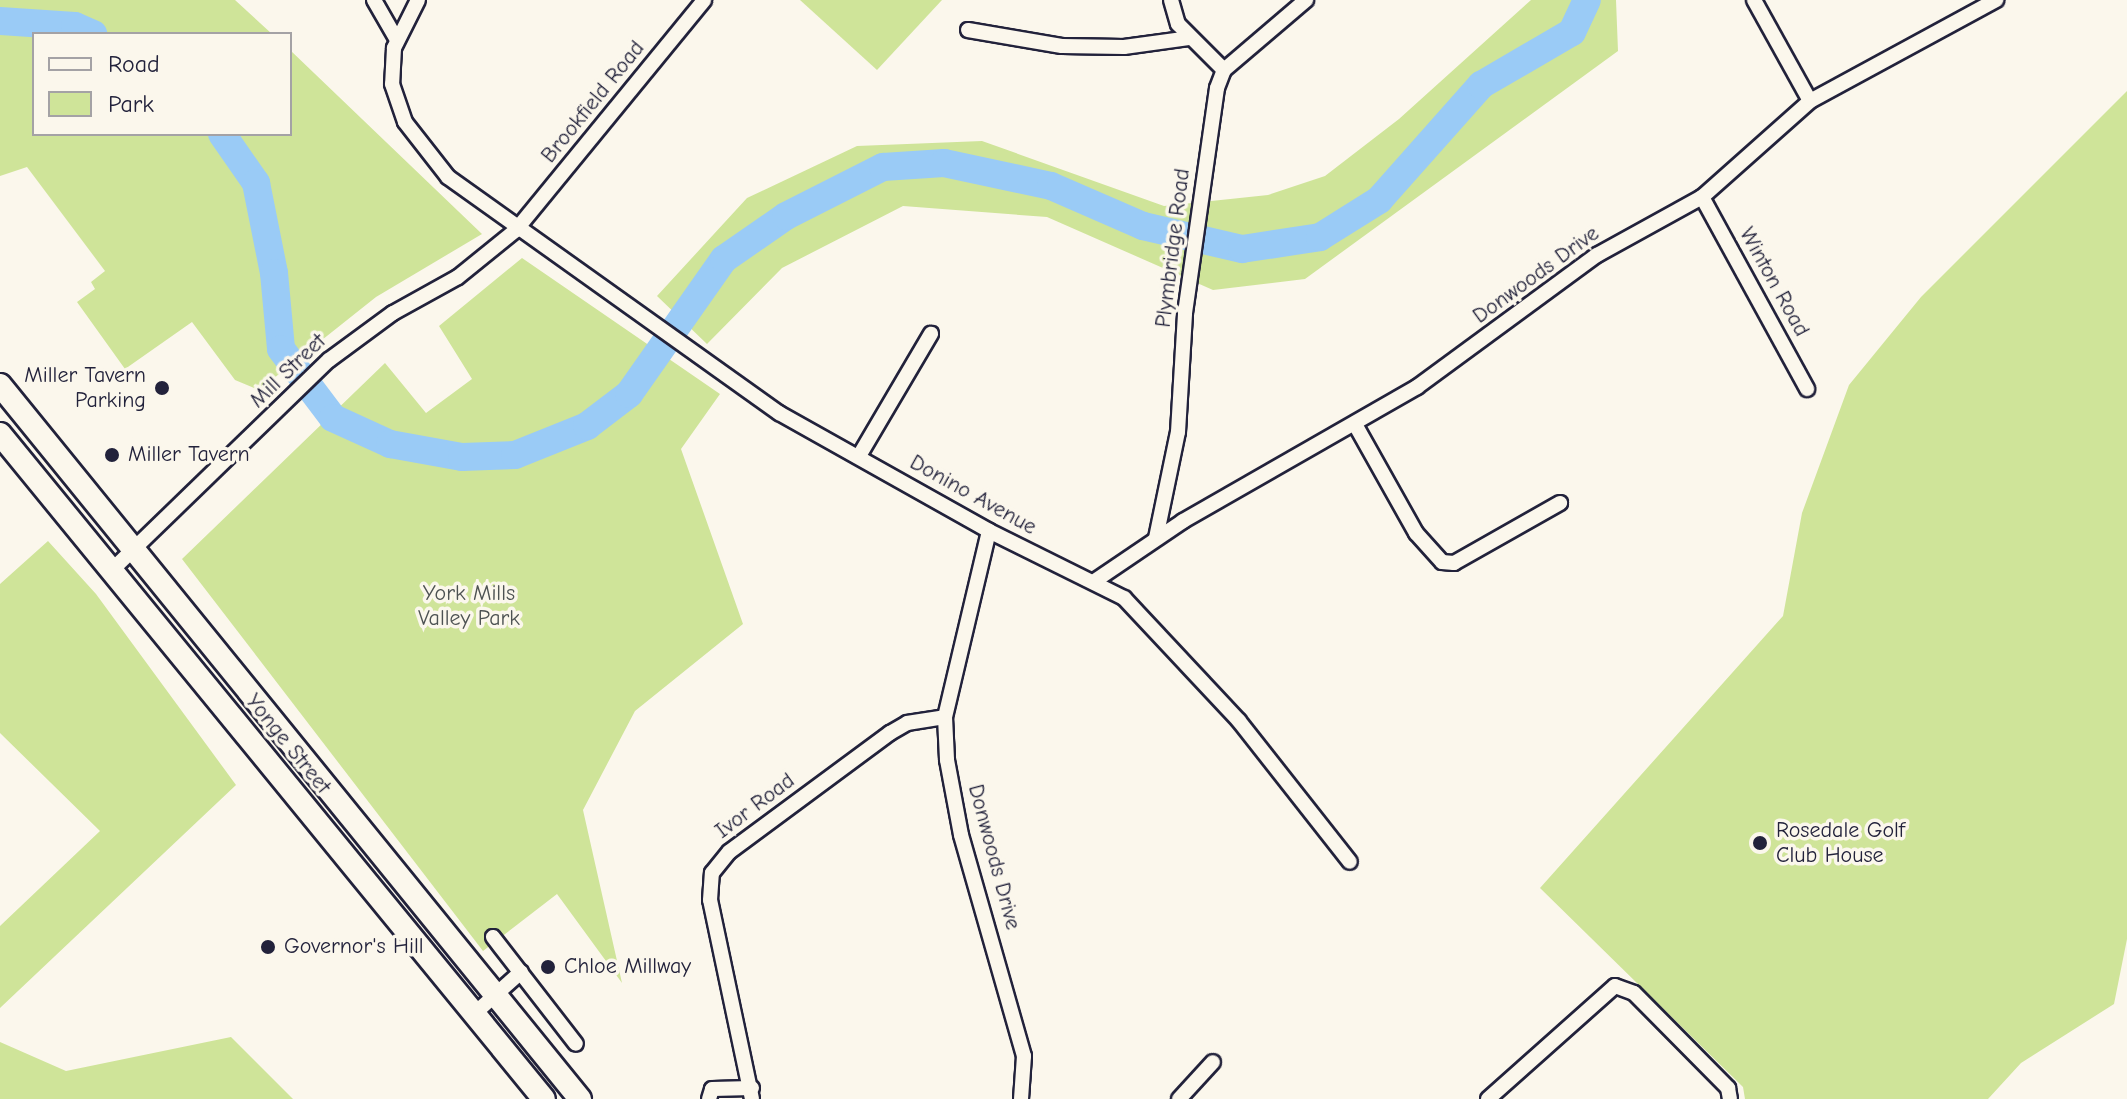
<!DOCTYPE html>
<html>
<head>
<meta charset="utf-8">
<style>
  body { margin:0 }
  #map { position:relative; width:2127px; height:1099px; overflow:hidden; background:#fbf7ec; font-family:"Comic Neue",sans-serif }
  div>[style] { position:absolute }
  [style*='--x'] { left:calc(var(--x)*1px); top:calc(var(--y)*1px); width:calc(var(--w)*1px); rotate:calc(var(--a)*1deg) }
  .green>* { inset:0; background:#cfe499 }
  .river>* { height:28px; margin:-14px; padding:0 14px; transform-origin:14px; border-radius:14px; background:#9acbf6 }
  .roads { filter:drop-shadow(2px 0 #22223b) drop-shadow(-2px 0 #22223b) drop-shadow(0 2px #22223b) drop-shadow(0 -2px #22223b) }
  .street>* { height:14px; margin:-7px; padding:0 7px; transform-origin:7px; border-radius:7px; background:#fbf7ec }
  .primary>* { height:22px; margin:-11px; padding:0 11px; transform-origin:11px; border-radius:11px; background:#fbf7ec }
  .dots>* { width:22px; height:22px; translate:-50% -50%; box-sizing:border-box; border:4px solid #fbf7ec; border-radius:50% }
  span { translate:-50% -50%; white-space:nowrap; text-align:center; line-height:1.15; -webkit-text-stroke:7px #fbf7ec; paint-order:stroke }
  .street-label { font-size:22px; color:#22223b }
  .poi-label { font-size:22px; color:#22223b }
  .right { translate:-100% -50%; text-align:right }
  .left { translate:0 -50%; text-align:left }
  .park-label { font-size:22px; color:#4d5252 }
  .legend { position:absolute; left:32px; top:32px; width:260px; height:104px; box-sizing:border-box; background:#fbf7ec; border:2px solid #a4a2a5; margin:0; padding:10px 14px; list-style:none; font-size:24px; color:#22223b }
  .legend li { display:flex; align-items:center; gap:16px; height:40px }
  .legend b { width:40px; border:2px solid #a4a2a5 }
</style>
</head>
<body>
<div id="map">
  <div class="green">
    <div style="clip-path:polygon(0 0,235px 0,272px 34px,34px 34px,34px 134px,290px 134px,290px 50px,482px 234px,376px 297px,259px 390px,235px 380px,192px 322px,125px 369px,77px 302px,95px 289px,91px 282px,105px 271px,27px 167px,0 176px)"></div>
    <div style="clip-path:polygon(800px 0,942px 0,877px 70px)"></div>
    <div style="clip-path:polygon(1531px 0,1616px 0,1618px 51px,1305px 279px,1213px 290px,1047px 217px,903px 206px,782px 268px,707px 344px,657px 296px,747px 198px,857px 146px,982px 141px,1164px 206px,1268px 195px,1325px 176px,1399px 119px)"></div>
    <div style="clip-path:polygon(2127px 91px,2127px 939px,2114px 1004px,2021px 1063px,1988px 1099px,1745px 1099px,1743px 1087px,1540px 888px,1783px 616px,1802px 513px,1849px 385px,1921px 297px)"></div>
    <div style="clip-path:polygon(522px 258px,720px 394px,681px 449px,743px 624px,635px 711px,583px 810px,622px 983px,557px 894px,483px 951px,182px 559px,385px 363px,426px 413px,472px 379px,439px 326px)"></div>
    <div style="clip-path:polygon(48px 541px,96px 594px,236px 785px,0 1008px,0 926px,100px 831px,0 733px,0 584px)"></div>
    <div style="clip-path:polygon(231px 1037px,293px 1099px,0 1099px,0 1042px,66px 1071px)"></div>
  </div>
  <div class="river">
    <div style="--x:0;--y:21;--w:75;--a:3.8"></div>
    <div style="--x:75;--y:26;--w:20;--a:24"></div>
    <div style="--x:222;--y:134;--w:60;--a:55.2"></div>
    <div style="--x:256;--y:183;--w:92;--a:78.7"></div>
    <div style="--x:274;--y:273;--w:76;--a:84.7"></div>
    <div style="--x:281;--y:349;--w:86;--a:53"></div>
    <div style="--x:333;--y:418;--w:63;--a:24.5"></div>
    <div style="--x:390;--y:444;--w:73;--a:10.2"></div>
    <div style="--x:462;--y:457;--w:53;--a:-2.2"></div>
    <div style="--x:515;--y:455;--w:78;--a:-21.9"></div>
    <div style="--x:587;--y:426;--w:53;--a:-37.3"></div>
    <div style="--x:629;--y:394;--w:165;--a:-54.9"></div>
    <div style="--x:724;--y:259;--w:75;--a:-34.7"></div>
    <div style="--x:786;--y:216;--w:109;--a:-26.8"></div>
    <div style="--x:883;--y:167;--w:61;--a:-3.8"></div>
    <div style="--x:944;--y:163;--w:109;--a:12.1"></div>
    <div style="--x:1051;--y:186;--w:100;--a:23.5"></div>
    <div style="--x:1143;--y:226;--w:102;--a:13.1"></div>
    <div style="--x:1242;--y:249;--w:79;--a:-8.7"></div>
    <div style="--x:1320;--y:237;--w:70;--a:-32.1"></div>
    <div style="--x:1379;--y:200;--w:154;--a:-48.4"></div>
    <div style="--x:1481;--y:85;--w:105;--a:-30.2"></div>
    <div style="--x:1572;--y:32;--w:35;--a:-65"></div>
  </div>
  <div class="roads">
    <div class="street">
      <div style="--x:374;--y:0;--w:46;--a:60.1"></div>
      <div style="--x:418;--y:0;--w:54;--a:116.6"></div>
      <div style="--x:394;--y:48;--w:36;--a:93"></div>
      <div style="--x:392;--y:84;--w:40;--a:71.1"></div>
      <div style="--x:405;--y:122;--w:70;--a:52"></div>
      <div style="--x:448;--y:177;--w:407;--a:35.5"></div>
      <div style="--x:779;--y:413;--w:241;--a:29.3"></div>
      <div style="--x:989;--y:531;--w:151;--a:26.4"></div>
      <div style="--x:1124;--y:598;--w:168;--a:46.9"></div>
      <div style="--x:1239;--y:721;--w:179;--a:51.8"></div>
      <div style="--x:1171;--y:0;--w:25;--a:74"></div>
      <div style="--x:1178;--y:24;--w:65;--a:45"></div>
      <div style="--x:1754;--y:0;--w:115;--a:61"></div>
      <div style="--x:968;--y:30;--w:95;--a:9.7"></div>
      <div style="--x:1062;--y:46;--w:62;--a:0.9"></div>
      <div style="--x:1124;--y:47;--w:67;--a:-7.8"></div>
      <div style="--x:1702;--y:197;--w:219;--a:61.3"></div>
      <div style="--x:1356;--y:426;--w:123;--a:60.7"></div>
      <div style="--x:1416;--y:533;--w:39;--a:48"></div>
      <div style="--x:1442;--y:562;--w:12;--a:5"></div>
      <div style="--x:1454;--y:563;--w:122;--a:-29.5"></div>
      <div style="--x:859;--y:456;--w:142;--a:-59.5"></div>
      <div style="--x:989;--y:531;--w:191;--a:103.3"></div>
      <div style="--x:945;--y:717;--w:43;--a:87.3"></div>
      <div style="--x:947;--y:760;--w:76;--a:79.4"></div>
      <div style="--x:961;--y:835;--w:230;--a:74.1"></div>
      <div style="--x:1024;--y:1056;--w:43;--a:94"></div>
      <div style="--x:1156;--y:538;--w:108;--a:-78.3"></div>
      <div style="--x:1178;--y:432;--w:119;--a:-86.6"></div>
      <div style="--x:1185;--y:313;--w:227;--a:-81.9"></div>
      <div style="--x:1217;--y:88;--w:19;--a:-69"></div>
      <div style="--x:1224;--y:70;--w:108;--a:-40.5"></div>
      <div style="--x:111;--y:571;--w:303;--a:-44.1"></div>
      <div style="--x:329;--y:360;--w:79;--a:-36.3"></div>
      <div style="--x:393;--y:313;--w:74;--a:-29"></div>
      <div style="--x:458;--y:277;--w:75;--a:-39"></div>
      <div style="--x:516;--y:230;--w:297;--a:-50.7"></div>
      <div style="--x:1096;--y:580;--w:105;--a:-34.1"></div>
      <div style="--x:1183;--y:521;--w:270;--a:-29.8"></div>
      <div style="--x:1417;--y:387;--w:223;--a:-36.3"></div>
      <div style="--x:1597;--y:255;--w:120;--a:-28.9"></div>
      <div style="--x:1702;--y:197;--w:144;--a:-41.6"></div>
      <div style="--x:1810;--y:101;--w:212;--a:-28.5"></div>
      <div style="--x:493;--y:937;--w:135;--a:52.2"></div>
      <div style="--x:474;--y:1014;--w:63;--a:-41.8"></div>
      <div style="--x:709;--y:1099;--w:10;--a:-73"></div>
      <div style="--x:712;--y:1089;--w:40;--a:-1.4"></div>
      <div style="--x:752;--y:1099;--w:203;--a:-101.9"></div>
      <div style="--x:710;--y:900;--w:27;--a:-86"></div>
      <div style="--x:712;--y:873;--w:27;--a:-51"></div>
      <div style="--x:729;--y:852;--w:200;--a:-36.5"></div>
      <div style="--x:890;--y:733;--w:20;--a:-30"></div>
      <div style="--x:907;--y:723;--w:38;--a:-9"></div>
      <div style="--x:1179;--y:1099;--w:50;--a:-47.4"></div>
      <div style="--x:1488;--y:1099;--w:170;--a:-41.7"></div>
      <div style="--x:1615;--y:986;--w:20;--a:20"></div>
      <div style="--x:1634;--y:993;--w:134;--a:45.3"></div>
      <div style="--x:1728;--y:1088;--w:11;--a:80"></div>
    </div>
    <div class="primary">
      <div style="--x:0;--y:385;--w:920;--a:50.91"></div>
      <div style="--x:0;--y:434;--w:859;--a:50.72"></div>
    </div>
  </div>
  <div class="dots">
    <div style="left:162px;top:388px;background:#22223b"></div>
    <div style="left:112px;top:455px;background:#22223b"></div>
    <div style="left:1760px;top:843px;background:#22223b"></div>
    <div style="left:268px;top:947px;background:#22223b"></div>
    <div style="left:548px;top:967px;background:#22223b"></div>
  </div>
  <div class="street-label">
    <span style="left:593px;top:102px;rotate:-51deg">Brookfield Road</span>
    <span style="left:1173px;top:248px;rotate:-83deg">Plymbridge Road</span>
    <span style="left:1536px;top:275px;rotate:-36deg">Donwoods Drive</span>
    <span style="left:1774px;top:282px;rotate:61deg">Winton Road</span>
    <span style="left:288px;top:371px;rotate:-44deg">Mill Street</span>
    <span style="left:973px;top:495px;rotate:29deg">Donino Avenue</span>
    <span style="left:288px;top:744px;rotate:51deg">Yonge Street</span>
    <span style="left:755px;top:806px;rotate:-37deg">Ivor Road</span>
    <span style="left:994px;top:857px;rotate:75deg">Donwoods Drive</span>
  </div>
  <div class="poi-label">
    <span class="right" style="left:146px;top:388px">Miller Tavern<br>Parking</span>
    <span class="left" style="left:128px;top:455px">Miller Tavern</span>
    <span class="left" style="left:1776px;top:843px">Rosedale Golf<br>Club House</span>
    <span class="left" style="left:284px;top:947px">Governor's Hill</span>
    <span class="left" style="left:564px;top:967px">Chloe Millway</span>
  </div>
  <div class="park-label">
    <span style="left:469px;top:606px">York Mills<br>Valley Park</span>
  </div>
  <ul class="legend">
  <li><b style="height:10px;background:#fbf7ec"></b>Road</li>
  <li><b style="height:22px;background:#cfe499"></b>Park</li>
  </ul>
</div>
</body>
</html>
